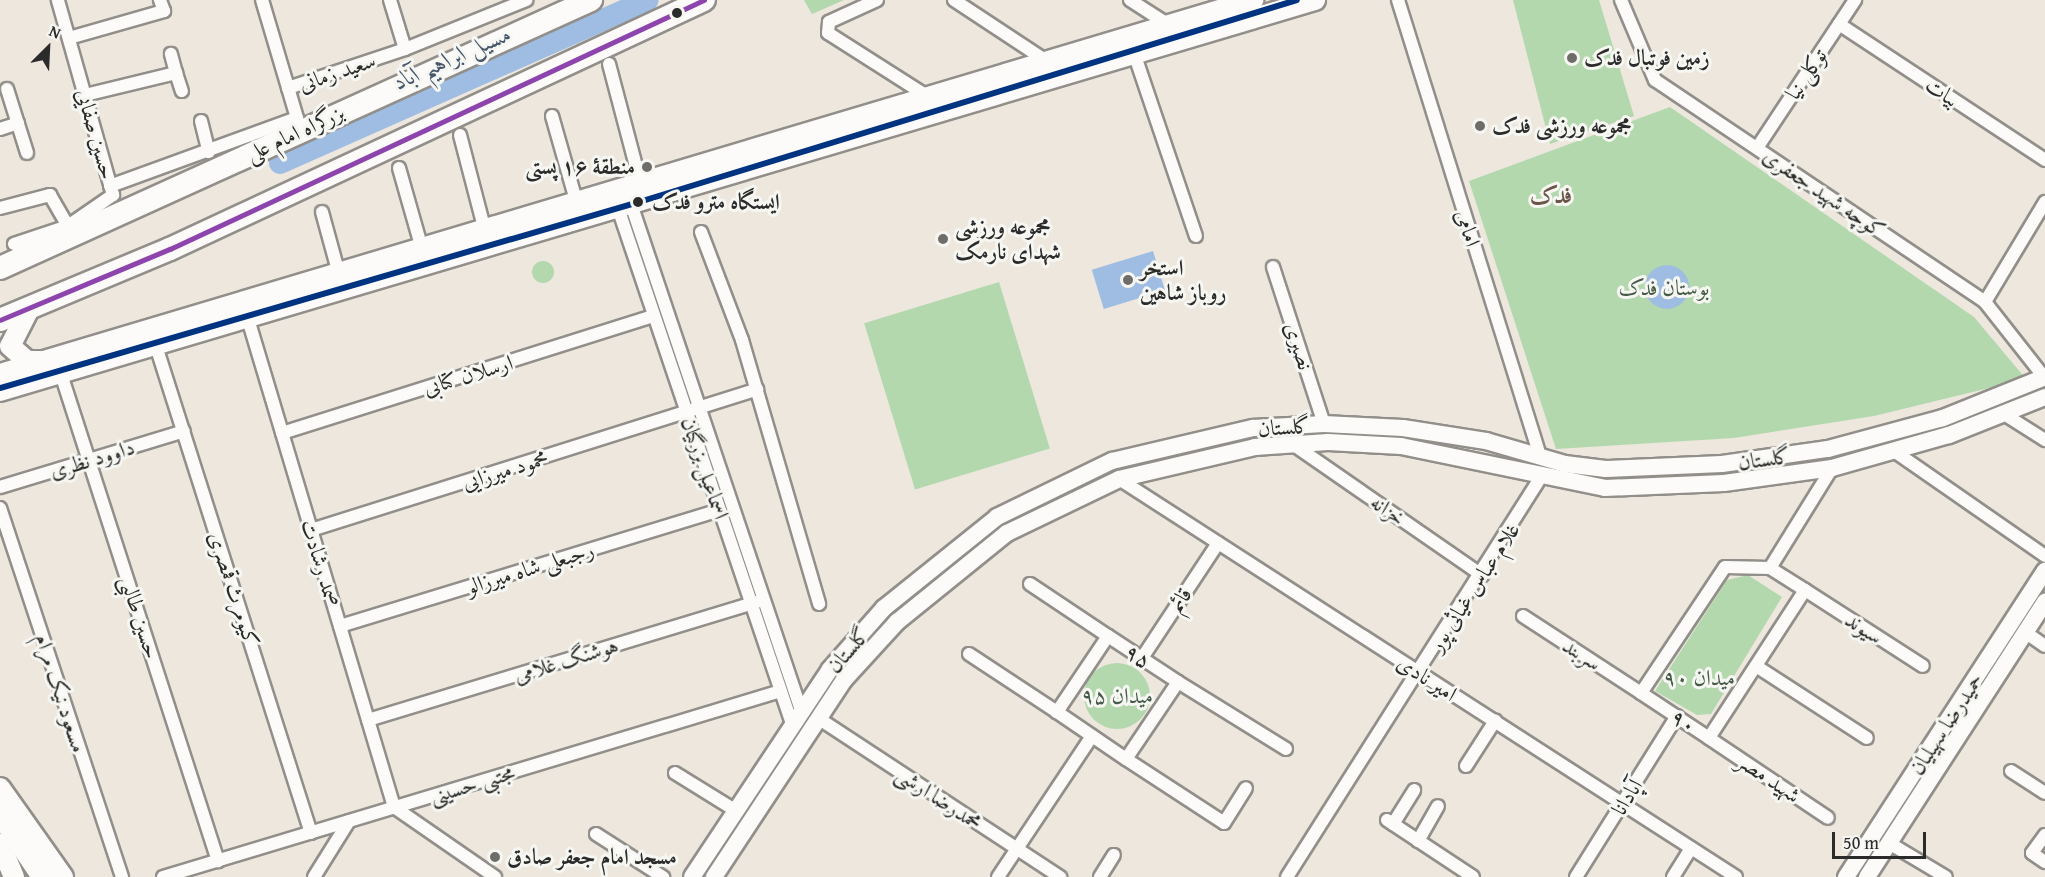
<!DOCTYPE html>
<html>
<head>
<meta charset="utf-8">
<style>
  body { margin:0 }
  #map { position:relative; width:2045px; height:877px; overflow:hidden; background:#ede7dd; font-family:"Gentium Book Plus",Amiri,serif }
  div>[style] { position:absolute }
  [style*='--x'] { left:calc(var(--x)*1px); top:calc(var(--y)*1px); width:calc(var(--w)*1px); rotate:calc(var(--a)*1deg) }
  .green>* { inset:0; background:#b3d8ae; transform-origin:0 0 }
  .round { border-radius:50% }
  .water>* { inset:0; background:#9fbde3; transform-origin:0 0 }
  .river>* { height:22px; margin:-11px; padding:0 11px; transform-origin:11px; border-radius:11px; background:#9fbde3 }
  .roads { filter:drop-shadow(2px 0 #928f8a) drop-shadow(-2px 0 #928f8a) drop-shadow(0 2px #928f8a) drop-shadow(0 -2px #928f8a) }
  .street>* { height:12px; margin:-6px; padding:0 6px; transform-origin:6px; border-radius:6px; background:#fcfbfa }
  .secondary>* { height:16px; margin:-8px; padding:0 8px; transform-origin:8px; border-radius:8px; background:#fcfbfa }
  .primary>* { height:20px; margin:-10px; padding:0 10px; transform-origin:10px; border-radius:10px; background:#fcfbfa }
  .highway>* { height:22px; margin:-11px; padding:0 11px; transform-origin:11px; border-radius:11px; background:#fcfbfa }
  .bus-1>* { height:4.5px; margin:-2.25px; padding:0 2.25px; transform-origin:2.25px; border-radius:2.25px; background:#8e44ad }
  .metro-1>* { height:6px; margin:-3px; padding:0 3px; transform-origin:3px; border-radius:3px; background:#003380 }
  .dots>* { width:16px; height:16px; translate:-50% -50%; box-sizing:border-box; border:3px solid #f6f6f2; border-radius:50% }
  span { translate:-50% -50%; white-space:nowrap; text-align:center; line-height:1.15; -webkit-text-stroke:6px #f6f6f2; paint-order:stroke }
  .poi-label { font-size:22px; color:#2b2b2b; font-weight:700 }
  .left { translate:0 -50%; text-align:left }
  .right { translate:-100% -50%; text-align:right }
  .street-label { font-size:22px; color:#2b2b2b }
  .stop-label { font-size:22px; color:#2b2b2b; font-weight:700 }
  .park-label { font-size:22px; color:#465b47 }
  .water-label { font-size:24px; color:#48586c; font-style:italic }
  .neighbourhood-label { font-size:24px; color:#6a5548; font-weight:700 }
  .north { position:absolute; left:18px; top:18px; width:60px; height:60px; -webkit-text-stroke:4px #f6f6f2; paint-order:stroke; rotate:24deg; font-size:16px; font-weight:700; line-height:24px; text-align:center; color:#2b2b2b }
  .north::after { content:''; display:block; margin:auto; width:21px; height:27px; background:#2b2b2b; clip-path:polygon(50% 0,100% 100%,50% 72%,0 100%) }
  .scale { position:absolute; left:1832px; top:832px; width:94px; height:27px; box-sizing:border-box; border:3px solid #2b2b2b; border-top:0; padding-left:8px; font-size:18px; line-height:21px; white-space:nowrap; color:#2b2b2b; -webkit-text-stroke:4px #f6f6f2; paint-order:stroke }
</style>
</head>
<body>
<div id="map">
  <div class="green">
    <div style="clip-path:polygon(804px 0,844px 0,812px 14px)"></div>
    <div style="clip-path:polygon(1513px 0,1599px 0,1634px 116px,1550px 144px)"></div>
    <div style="clip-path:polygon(1670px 107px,1974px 317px,2026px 379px,1874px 416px,1734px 438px,1556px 449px,1469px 181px)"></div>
    <div class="round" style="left:532px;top:261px;width:22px;height:22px"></div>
    <div style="left:999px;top:282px;width:174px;height:141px;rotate:73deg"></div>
    <div style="clip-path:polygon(1748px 575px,1782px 597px,1711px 714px,1697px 715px,1655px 691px,1727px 580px)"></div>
    <div class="round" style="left:1084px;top:663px;width:66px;height:66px"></div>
  </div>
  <div class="water">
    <div style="left:1153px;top:251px;width:41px;height:64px;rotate:73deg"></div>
    <div class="round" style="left:1645px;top:265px;width:44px;height:44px"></div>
  </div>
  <div class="river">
    <div style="--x:280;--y:163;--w:402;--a:-23.9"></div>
  </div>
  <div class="roads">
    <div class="street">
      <div style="--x:877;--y:0;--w:53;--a:155.4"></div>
      <div style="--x:829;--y:22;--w:11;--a:95"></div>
      <div style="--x:828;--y:33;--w:121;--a:32.5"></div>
      <div style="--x:954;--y:0;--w:113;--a:33.4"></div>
      <div style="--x:1130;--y:0;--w:46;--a:32.7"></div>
      <div style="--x:1398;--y:0;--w:477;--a:72.7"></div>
      <div style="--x:1621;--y:0;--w:87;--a:67"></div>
      <div style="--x:1655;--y:80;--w:398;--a:33.9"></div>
      <div style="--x:1985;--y:302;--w:95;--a:51.8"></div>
      <div style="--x:1839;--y:24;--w:247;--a:33.4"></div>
      <div style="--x:69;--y:38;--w:99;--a:-15.9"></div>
      <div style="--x:164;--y:11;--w:12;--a:-110"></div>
      <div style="--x:405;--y:49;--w:131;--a:-22"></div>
      <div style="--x:1135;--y:56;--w:190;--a:71.3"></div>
      <div style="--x:609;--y:64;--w:125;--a:75.2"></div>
      <div style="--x:176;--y:73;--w:19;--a:72"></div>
      <div style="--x:288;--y:88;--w:123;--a:-18.4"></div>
      <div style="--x:405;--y:49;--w:51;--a:-107"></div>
      <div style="--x:7;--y:89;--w:67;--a:72.6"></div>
      <div style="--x:85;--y:95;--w:94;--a:-13.6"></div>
      <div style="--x:176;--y:73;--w:20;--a:-105"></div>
      <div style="--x:552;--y:116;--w:91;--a:74.1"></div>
      <div style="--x:201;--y:121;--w:32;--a:76"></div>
      <div style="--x:0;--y:129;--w:19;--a:-18"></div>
      <div style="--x:460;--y:135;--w:99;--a:75.4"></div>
      <div style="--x:1757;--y:148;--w:178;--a:-56.5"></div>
      <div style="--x:399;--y:168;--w:84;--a:74.1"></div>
      <div style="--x:110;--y:186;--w:199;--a:-20"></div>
      <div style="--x:297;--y:118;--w:123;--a:-106.5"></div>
      <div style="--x:632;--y:207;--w:531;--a:71.43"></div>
      <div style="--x:0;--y:208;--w:52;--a:-14.6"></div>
      <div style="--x:50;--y:195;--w:36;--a:60"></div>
      <div style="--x:619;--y:211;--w:541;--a:71.36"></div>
      <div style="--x:322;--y:212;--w:64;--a:74.7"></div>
      <div style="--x:701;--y:232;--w:116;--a:69.2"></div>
      <div style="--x:742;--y:340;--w:275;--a:73.7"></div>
      <div style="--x:14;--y:244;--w:57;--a:-18.4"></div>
      <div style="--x:68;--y:226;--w:55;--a:-34.6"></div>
      <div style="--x:113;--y:195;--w:203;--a:-105.8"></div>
      <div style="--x:1273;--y:267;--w:165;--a:72"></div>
      <div style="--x:1985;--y:302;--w:117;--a:-59"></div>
      <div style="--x:248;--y:319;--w:509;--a:73.34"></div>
      <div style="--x:394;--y:807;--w:123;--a:34.7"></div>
      <div style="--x:156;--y:346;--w:511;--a:72.35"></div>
      <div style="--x:61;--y:374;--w:512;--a:72.13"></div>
      <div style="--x:2004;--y:414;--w:49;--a:32.4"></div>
      <div style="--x:282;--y:433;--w:390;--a:-17.5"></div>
      <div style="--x:1294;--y:445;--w:229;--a:34.7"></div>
      <div style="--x:1894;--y:451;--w:184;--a:34.8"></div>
      <div style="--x:1119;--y:479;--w:734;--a:32.82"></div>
      <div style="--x:0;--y:487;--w:192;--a:-16.9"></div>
      <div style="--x:0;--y:508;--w:389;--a:71.7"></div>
      <div style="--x:311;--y:530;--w:468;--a:-17.5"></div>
      <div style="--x:1725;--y:567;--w:45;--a:1.3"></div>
      <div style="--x:1770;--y:568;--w:41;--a:32.2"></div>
      <div style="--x:1805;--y:590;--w:176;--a:123"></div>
      <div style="--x:1709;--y:738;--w:82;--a:-146.5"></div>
      <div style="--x:1641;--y:693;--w:151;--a:-56.3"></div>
      <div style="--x:1770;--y:568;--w:118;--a:-58.2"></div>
      <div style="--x:1030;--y:584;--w:94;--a:33.7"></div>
      <div style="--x:1805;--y:590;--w:140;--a:32.8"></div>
      <div style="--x:1523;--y:616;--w:141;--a:33.1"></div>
      <div style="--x:340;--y:626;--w:397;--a:-17"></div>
      <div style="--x:2025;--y:632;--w:24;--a:35"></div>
      <div style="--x:969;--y:654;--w:105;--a:33.4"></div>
      <div style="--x:1142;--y:658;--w:138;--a:-56.5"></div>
      <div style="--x:1756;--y:666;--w:132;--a:33"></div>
      <div style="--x:1178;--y:682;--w:127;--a:31.8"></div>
      <div style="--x:818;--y:718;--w:290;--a:33.3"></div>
      <div style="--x:368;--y:720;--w:407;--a:-16.9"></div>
      <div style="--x:1709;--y:738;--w:143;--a:33.9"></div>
      <div style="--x:1126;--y:759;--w:93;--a:-56"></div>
      <div style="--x:1178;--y:682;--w:84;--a:-146.7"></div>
      <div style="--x:1108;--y:636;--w:92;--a:123.9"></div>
      <div style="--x:1057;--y:712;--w:83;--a:34.3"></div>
      <div style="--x:1126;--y:759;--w:117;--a:33.1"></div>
      <div style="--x:1224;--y:823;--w:41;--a:-57.8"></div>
      <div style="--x:1466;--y:766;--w:54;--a:-57.2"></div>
      <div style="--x:2011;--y:771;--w:40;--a:32.9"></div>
      <div style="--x:675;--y:773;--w:70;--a:31.7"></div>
      <div style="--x:1387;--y:820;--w:103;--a:33.5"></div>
      <div style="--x:1393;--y:824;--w:40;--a:-58"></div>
      <div style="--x:596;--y:834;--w:80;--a:32.7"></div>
      <div style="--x:2045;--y:835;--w:22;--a:126"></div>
      <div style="--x:2032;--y:853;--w:16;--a:35"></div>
      <div style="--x:1418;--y:841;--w:40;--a:-60.3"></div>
      <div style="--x:1889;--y:843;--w:66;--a:30.8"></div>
      <div style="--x:163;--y:877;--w:645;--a:-16.75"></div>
      <div style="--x:314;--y:877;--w:66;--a:-58"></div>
      <div style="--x:998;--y:877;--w:169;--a:-56.3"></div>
      <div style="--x:1100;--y:877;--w:26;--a:-58"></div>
      <div style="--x:1287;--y:877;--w:472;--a:-57.6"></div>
      <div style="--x:1576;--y:877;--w:190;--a:-57.9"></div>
      <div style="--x:1673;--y:877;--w:34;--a:-58"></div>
    </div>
    <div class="secondary">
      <div style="--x:692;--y:877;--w:250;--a:-56.4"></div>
      <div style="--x:830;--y:669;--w:81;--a:-48.5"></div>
      <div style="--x:884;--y:608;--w:145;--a:-38.8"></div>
      <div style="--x:997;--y:517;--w:128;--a:-26"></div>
      <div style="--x:1112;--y:461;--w:145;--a:-13.2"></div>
      <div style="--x:1253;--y:428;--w:71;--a:-3.2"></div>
      <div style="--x:1324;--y:424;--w:79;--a:2.9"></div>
      <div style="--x:1403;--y:428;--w:84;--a:8.9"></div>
      <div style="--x:1486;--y:441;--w:82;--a:16.2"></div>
      <div style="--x:1565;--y:464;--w:41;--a:7"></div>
      <div style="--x:1606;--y:469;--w:116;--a:-2.5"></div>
      <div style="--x:1722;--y:464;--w:107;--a:-8.1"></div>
      <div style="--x:1828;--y:449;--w:119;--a:-15.1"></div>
      <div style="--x:1943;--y:418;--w:110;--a:-21.9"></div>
      <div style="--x:714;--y:877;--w:236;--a:-56.6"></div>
      <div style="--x:844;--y:680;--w:79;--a:-47.6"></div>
      <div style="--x:897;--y:622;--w:141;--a:-39"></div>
      <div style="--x:1007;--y:533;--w:124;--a:-25.7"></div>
      <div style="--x:1119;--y:479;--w:140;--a:-13.2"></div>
      <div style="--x:1255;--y:447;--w:73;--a:-3.9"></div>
      <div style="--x:1328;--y:442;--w:73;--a:3.1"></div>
      <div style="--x:1401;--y:446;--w:208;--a:11.6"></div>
      <div style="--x:1605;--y:488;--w:119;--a:-2.4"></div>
      <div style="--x:1724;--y:483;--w:109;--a:-7.9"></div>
      <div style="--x:1832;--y:468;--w:122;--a:-15.8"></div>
      <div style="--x:1949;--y:435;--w:103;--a:-21.6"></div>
      <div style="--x:1846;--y:877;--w:365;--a:-57"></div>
      <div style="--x:1867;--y:877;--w:328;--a:-57.1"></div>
    </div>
    <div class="primary">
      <div style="--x:28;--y:311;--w:39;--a:117"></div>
      <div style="--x:10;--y:346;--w:23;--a:41"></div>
      <div style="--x:27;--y:361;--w:13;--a:0"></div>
      <div style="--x:0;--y:374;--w:1308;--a:-16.62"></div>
      <div style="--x:0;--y:391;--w:1372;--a:-16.56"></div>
      <div style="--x:0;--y:788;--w:109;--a:54.7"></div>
      <div style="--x:0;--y:815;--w:75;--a:55.9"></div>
      <div style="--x:0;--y:844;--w:36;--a:67"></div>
    </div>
    <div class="highway">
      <div style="--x:0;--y:268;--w:649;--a:-24.39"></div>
      <div style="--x:0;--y:320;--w:184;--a:-22.7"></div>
      <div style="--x:170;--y:249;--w:589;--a:-25"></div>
    </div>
  </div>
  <div class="bus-1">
    <div style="--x:0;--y:320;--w:184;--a:-22.7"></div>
    <div style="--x:170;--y:249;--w:589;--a:-25"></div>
  </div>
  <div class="metro-1">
    <div style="--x:0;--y:388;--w:666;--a:-16.23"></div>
    <div style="--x:639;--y:202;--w:688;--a:-17.07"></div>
  </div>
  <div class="dots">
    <div style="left:677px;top:13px;background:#2b2b2b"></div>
    <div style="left:1572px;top:58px;background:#6f6d69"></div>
    <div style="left:1480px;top:126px;background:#6f6d69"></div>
    <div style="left:647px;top:167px;background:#6f6d69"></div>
    <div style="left:638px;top:202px;background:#2b2b2b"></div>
    <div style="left:943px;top:239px;background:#6f6d69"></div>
    <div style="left:1128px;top:280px;background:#6f6d69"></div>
    <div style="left:495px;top:857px;background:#6f6d69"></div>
  </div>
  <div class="poi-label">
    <span class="left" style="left:1584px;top:58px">زمین فوتبال فدک</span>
    <span class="left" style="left:1492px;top:126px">مجموعه ورزشی فدک</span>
    <span class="right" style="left:635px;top:167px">منطقهٔ ۱۶ پستی</span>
    <span class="left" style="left:955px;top:239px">مجموعه ورزشی<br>شهدای نارمک</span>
    <span class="left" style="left:1140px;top:280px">استخر<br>روباز شاهین</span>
    <span class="left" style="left:507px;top:857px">مسجد امام جعفر صادق</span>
  </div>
  <div class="street-label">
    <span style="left:337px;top:72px;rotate:-19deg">سعید زمانی</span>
    <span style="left:1806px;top:74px;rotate:-56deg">توکلی نیا</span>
    <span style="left:1942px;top:92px;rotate:33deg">بیات</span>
    <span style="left:295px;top:133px;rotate:-25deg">بزرگراه امام علی</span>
    <span style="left:96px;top:134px;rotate:74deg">حسین صفایی</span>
    <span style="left:1824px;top:193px;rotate:34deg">کوچه شهید جعفری</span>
    <span style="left:1468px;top:228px;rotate:72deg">امامی</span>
    <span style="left:1299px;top:346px;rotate:72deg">نصیری</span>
    <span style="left:468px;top:375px;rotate:-17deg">ارسلان کتابی</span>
    <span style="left:1284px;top:427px;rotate:-4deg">گلستان</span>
    <span style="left:92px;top:459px;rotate:-17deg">داوود نظری</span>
    <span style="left:1764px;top:459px;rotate:-8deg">گلستان</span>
    <span style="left:705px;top:468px;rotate:71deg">اسماعیل بزرگیان</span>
    <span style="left:505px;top:470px;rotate:-17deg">محمود میرزایی</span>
    <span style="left:1388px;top:510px;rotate:35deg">خزانه</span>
    <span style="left:321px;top:563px;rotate:73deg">صمد رشادت</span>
    <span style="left:530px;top:568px;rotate:-17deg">رجبعلی شاه میرزالو</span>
    <span style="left:1474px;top:587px;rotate:-57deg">غلام عباس غیاثی ‌پور</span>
    <span style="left:234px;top:589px;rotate:72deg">کیومرث قمصری</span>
    <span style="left:1180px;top:600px;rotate:-57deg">قائم</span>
    <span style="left:140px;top:617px;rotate:72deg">حسین طالبی</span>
    <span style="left:1864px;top:628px;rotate:33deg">سیوند</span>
    <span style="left:848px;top:650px;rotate:-49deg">گلستان</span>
    <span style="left:1582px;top:654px;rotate:33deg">سربند</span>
    <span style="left:1138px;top:656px;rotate:34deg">۹۵</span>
    <span style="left:566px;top:660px;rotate:-17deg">هوشنگ غلامی</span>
    <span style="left:1427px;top:678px;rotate:33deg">امیر نادی</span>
    <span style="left:61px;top:693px;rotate:72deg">مسعود نیک مرام</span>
    <span style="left:1684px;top:721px;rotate:34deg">۹۰</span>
    <span style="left:1946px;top:724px;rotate:-57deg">حمیدرضا سهیلیان</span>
    <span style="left:1769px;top:778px;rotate:34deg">شهید مصر</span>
    <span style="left:472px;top:784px;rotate:-17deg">مجتبی حسینی</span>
    <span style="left:1627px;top:797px;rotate:-58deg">آپادانا</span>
    <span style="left:939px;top:798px;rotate:33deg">محمدرضا ارشی</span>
  </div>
  <div class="stop-label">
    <span class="left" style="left:652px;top:202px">ایستگاه مترو فدک</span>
  </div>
  <div class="park-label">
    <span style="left:1664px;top:288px">بوستان فدک</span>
    <span style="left:1699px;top:678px">میدان ۹۰</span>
    <span style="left:1117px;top:696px">میدان ۹۵</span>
  </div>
  <div class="water-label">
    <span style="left:452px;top:57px;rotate:-24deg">مسیل ابراهیم آباد</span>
  </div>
  <div class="neighbourhood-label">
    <span style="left:1551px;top:195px">فدک</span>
  </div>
  <div class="north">N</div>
  <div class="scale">50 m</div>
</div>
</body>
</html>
